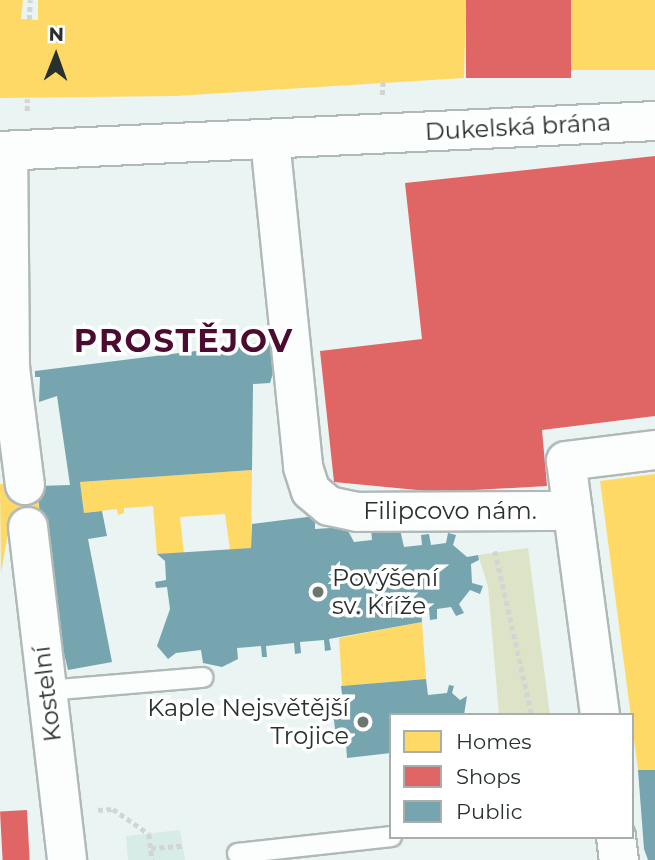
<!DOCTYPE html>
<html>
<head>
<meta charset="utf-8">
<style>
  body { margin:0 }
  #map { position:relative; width:655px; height:860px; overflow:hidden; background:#eaf4f2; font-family:Montserrat,sans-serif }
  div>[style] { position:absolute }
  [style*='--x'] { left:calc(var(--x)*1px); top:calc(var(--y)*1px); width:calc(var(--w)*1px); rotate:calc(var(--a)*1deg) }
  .built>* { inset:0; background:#d7ebe7 }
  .green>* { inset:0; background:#dde3c7 }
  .homes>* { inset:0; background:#ffd966; transform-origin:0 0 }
  .shops>* { inset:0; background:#e06666; transform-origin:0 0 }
  .public>* { inset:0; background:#76a5af }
  .path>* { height:4.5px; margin-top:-2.25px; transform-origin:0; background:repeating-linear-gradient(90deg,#d2d5d4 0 5px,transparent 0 8.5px) }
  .roads { filter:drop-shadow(2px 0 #b0b9b7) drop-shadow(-2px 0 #b0b9b7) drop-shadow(0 2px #b0b9b7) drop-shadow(0 -2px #b0b9b7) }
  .lane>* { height:19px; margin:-9.5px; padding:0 9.5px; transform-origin:9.5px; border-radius:9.5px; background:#fcfdfd }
  .street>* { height:38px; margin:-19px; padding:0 19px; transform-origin:19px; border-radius:19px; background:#fcfdfd }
  .dots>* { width:19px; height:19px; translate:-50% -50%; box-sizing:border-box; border:4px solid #fff; border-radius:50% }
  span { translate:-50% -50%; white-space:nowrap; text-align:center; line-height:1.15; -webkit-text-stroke:7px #fff; paint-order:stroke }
  .street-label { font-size:24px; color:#29312f }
  .poi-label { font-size:24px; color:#29312f }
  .left { translate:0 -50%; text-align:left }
  .right { translate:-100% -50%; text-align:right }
  .district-label { font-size:32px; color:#4b0c30; font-weight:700; letter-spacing:2px }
  .legend { position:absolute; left:389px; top:713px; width:245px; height:126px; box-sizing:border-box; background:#fff; border:2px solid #a9adac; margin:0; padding:9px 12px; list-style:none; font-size:21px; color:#29312f }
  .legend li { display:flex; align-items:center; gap:14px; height:35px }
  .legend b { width:35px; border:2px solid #a9adac }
  .north { position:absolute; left:21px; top:21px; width:70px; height:70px; -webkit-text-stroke:5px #fff; paint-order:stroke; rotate:1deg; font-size:19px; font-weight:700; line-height:28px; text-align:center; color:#29312f }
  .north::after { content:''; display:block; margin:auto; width:24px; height:32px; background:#29312f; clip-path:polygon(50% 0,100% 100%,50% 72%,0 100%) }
</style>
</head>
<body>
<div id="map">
  <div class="built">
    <div style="clip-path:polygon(180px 830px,185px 860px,128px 860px,126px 836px)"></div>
  </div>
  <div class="green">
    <div style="clip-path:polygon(528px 548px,550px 715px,499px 715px,488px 586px,478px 555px)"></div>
  </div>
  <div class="homes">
    <div style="clip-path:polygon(0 0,23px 0,21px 19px,38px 20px,38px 0,466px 0,464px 78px,175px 96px,0 98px)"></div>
    <div style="left:571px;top:0;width:84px;height:70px"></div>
    <div style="clip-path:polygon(252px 470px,251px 548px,230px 550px,225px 514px,180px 517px,184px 554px,167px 555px,157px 554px,153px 506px,124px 508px,124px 513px,118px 515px,117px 509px,84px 513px,80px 482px)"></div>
    <div style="clip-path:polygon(655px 474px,655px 770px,638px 770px,600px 481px)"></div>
    <div style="clip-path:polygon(0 484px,37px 486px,41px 527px,9px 528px,1px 573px)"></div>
    <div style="clip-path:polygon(422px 622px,426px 679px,342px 686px,339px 638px)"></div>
  </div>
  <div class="shops">
    <div style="left:466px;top:0;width:105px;height:78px"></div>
    <div style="clip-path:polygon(655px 156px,655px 416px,542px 430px,547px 486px,438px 492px,334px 482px,320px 351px,422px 339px,405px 183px)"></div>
    <div style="left:27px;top:810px;width:50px;height:27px;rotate:87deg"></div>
  </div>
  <div class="public">
    <div style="clip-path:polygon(268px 342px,273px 351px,273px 373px,270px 383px,253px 384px,252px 470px,80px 482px,84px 513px,102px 511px,107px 536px,88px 539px,112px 662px,68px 670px,47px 582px,37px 486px,70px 485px,57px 396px,39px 402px,40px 377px,35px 377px,35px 371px)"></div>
    <div style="clip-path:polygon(315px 516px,315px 529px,346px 527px,354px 542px,372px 540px,371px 528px,399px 525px,404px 547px,422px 545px,421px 535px,429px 534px,431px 545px,446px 543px,448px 533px,456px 535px,453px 545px,467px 557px,478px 555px,479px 560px,471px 564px,472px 583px,483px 586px,480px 594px,470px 590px,459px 604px,464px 613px,456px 616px,451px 607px,437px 609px,437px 619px,430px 620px,429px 609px,421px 610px,422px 622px,329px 639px,331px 650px,325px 651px,324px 640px,300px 642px,301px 653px,295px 654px,294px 643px,266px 646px,267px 657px,262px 657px,261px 646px,237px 648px,238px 659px,222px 667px,203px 663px,201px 650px,176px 653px,168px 659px,157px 646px,170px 609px,167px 587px,156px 588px,155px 582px,166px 580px,165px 561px,157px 554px,251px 548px,252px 524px)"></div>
    <div style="clip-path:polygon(426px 679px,428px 695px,447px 693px,449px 685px,454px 686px,452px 693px,460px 700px,467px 696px,464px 715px,391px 715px,391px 753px,347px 758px,345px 730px,335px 729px,333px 712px,344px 711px,341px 686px)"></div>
    <div style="clip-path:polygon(638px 770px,655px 770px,655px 860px,648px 860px,644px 849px)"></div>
  </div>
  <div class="path">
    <div style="--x:29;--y:20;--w:20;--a:-87"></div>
    <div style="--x:382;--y:95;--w:13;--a:-86"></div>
    <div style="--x:27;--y:111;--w:12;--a:-90"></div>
    <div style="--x:495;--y:551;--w:168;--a:77.3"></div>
    <div style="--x:98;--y:810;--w:15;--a:-4"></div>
    <div style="--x:113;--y:809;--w:44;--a:34.8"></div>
    <div style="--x:149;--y:834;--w:26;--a:83"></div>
    <div style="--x:151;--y:848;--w:32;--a:-4"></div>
  </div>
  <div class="roads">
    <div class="lane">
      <div style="--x:47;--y:690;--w:156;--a:-4.8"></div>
      <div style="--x:237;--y:853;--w:155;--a:-6.3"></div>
    </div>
    <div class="street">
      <div style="--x:270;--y:140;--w:329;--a:84.2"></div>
      <div style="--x:303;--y:467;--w:25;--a:72"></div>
      <div style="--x:311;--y:491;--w:23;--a:40"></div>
      <div style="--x:329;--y:506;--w:29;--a:12"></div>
      <div style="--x:357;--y:512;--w:216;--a:-0.3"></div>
      <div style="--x:0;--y:151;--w:656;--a:-2.62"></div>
      <div style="--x:10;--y:368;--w:118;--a:82.7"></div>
      <div style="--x:0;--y:380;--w:16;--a:-50"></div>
      <div style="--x:10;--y:368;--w:216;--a:-90.5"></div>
      <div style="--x:28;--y:527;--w:335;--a:83.3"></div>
      <div style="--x:600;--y:715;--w:256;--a:-97.6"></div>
      <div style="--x:566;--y:461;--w:90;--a:-7"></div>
      <div style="--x:616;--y:837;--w:23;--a:83"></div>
    </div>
  </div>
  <div class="dots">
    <div style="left:318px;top:592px;background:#6d7573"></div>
    <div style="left:363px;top:722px;background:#6d7573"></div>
  </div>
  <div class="street-label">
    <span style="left:518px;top:127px;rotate:-3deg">Dukelská brána</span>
    <span style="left:450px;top:511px">Filipcovo nám.</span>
    <span style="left:47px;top:694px;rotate:-97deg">Kostelní</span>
  </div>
  <div class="poi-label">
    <span class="left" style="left:332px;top:592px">Povýšení<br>sv. Kříže</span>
    <span class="right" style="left:349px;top:722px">Kaple Nejsvětější<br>Trojice</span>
  </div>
  <div class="district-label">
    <span style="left:184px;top:341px">PROSTĚJOV</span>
  </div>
  <ul class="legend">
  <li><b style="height:19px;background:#ffd966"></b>Homes</li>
  <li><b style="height:19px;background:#e06666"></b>Shops</li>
  <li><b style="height:19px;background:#76a5af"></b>Public</li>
  </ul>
  <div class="north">N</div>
</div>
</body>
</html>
